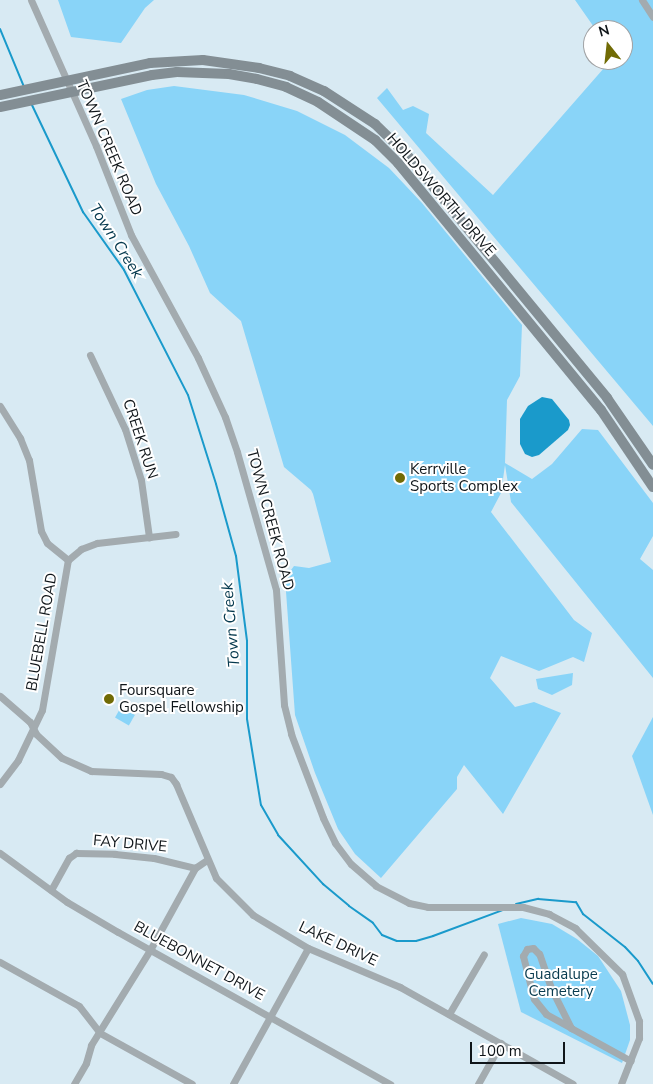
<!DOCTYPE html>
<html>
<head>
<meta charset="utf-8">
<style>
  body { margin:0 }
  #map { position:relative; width:653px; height:1084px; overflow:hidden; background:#d8eaf3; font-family:"Nunito Sans",sans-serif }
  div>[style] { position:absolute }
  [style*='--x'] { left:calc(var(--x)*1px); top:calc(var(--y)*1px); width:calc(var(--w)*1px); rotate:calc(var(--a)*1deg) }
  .green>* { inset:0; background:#89d4f8; transform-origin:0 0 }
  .water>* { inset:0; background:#1a9acb }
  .stream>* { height:2px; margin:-1px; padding:0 1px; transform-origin:1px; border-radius:1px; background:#1a9acb }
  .minor>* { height:7px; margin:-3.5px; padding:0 3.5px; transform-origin:3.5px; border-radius:3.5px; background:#a3abaf }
  .secondary>* { height:10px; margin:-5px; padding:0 5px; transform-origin:5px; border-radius:5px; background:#838e94 }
  .dots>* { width:14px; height:14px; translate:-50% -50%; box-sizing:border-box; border:2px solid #fff; border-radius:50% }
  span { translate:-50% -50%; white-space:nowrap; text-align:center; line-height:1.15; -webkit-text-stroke:4px #fff; paint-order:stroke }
  .street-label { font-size:15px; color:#0f1519 }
  .poi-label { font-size:15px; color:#0f1519 }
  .left { translate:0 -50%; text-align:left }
  .park-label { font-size:15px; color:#073a4e }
  .water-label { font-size:16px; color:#04384d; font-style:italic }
  .north { position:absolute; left:583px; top:20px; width:50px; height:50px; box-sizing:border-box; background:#fff; border:1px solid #9fa1a3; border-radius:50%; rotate:344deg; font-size:14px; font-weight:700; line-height:20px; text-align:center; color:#0f1519 }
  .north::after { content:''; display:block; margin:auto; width:18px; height:22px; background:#716b05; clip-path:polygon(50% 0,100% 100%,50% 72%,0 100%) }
  .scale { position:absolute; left:470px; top:1042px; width:95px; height:22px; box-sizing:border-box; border:2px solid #0f1519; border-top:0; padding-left:6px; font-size:15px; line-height:18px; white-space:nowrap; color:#0f1519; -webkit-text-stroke:4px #fff; paint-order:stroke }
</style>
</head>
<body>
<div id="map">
  <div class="green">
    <div style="clip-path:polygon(58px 0,154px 0,145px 8px,121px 43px,71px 37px)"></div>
    <div style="clip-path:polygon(575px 0,653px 0,653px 426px,377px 98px,387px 88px,403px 110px,413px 106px,429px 114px,426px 133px,493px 195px,611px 60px,623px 60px,623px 30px,596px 30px)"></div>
    <div style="clip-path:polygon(174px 86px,244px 95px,297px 111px,345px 135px,389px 168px,422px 203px,522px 325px,520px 376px,507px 400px,505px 463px,532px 479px,552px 464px,582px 429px,598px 430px,653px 503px,653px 536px,640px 559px,653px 570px,653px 678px,511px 502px,505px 465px,501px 493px,491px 512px,574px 620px,592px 633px,584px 662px,573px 657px,539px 671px,501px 656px,490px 678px,515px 707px,534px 702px,561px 713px,503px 814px,464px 765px,457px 777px,457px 789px,381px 878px,355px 854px,338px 829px,315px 773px,295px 715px,285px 578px,294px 566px,309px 568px,331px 562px,313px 494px,311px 490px,284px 467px,241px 321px,210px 293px,189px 246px,156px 184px,121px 99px,147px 90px)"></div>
    <div style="clip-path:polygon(573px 673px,572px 685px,552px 695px,538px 689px,536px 679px)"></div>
    <div style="left:121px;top:707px;width:16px;height:12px;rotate:30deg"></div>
    <div style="clip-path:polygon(653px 717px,653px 815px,632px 756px)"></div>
    <div style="clip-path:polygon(521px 918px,552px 924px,577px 939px,598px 956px,621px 991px,630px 1025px,630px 1040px,622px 1063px,521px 1012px,498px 924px)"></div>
  </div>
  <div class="water">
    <div style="clip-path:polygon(542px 397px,552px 399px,569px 420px,570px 425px,568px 430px,539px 455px,532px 457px,525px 454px,520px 444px,520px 419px,528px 406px)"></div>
  </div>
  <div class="stream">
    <div style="--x:0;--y:29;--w:63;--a:67.5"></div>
    <div style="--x:31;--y:103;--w:121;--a:64.5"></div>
    <div style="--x:83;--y:212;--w:71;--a:54.7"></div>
    <div style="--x:124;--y:270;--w:140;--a:62.9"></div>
    <div style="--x:188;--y:395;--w:93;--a:72.5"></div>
    <div style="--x:216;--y:484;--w:75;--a:74.5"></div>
    <div style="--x:236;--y:556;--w:86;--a:82.6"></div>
    <div style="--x:247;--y:641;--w:78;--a:90"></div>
    <div style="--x:247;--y:719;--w:87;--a:80.8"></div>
    <div style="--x:261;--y:805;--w:34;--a:60"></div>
    <div style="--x:278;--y:835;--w:67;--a:47.4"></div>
    <div style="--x:323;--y:884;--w:34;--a:40"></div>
    <div style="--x:349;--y:906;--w:29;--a:35"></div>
    <div style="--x:373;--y:923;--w:15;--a:53"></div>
    <div style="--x:382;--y:935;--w:16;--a:22"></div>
    <div style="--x:397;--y:941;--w:19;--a:0"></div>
    <div style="--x:416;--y:941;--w:18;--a:-16"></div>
    <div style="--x:433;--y:936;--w:75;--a:-20.4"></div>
    <div style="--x:516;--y:904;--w:23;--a:-13"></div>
    <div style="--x:538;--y:899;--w:38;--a:5"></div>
    <div style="--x:576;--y:902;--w:14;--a:60"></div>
    <div style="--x:583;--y:914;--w:53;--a:38.2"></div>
    <div style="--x:625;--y:947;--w:19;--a:47"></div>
    <div style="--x:638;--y:961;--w:27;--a:57"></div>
  </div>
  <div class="minor">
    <div style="--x:31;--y:0;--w:160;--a:66"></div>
    <div style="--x:96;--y:146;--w:96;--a:68.5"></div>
    <div style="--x:131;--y:235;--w:140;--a:61.4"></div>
    <div style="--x:198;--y:358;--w:65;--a:65.4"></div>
    <div style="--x:225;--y:417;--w:37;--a:71"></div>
    <div style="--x:237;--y:452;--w:143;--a:74.2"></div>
    <div style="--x:276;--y:590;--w:115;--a:86"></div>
    <div style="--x:284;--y:705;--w:30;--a:76"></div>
    <div style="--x:291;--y:734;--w:90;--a:69.1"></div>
    <div style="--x:323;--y:818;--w:28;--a:64"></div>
    <div style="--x:335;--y:843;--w:26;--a:53"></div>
    <div style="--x:351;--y:864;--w:33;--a:41"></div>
    <div style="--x:376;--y:886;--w:37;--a:27"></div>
    <div style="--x:409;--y:903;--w:19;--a:12"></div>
    <div style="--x:428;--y:907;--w:95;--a:0"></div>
    <div style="--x:523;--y:907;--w:27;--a:15"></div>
    <div style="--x:549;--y:914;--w:30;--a:28"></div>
    <div style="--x:575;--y:928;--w:66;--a:44.4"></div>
    <div style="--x:622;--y:974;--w:50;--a:70.1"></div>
    <div style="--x:639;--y:1021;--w:17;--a:90"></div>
    <div style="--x:639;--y:1038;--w:49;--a:111.4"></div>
    <div style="--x:642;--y:0;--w:20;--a:57"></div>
    <div style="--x:90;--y:355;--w:82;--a:64.7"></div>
    <div style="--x:125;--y:429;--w:53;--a:72.6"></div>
    <div style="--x:141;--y:480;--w:58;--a:82"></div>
    <div style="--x:0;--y:406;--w:38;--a:58"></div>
    <div style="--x:20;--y:438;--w:24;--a:68"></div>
    <div style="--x:29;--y:460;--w:72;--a:80.4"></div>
    <div style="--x:41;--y:531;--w:13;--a:63"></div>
    <div style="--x:47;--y:543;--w:27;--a:39"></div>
    <div style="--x:0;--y:696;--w:40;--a:41"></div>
    <div style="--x:30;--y:722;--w:13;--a:63"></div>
    <div style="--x:36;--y:734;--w:35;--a:43"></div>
    <div style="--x:62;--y:758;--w:32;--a:24"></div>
    <div style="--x:91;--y:771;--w:70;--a:2.5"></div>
    <div style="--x:161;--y:774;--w:10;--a:17"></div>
    <div style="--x:171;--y:777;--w:9;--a:54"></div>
    <div style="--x:176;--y:784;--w:102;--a:66.9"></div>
    <div style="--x:216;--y:878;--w:52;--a:45"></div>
    <div style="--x:253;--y:915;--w:64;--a:31"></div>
    <div style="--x:308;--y:948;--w:100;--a:23"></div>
    <div style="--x:400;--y:987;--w:198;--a:29.3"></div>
    <div style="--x:0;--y:784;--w:30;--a:-53"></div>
    <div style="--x:18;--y:760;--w:55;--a:-64.4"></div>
    <div style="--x:42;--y:710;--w:152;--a:-80.2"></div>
    <div style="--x:68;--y:560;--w:17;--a:-40"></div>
    <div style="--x:81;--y:549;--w:17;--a:-21"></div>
    <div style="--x:97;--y:543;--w:79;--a:-6.6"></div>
    <div style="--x:0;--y:853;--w:83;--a:36.2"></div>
    <div style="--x:67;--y:902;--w:59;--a:30.5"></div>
    <div style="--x:118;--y:932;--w:312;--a:29.2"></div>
    <div style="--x:51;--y:890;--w:37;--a:-61"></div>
    <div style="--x:69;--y:858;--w:9;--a:-36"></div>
    <div style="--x:76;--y:853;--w:39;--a:1"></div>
    <div style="--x:115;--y:854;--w:39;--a:6"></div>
    <div style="--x:154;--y:858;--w:42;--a:13.7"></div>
    <div style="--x:0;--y:962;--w:90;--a:29.1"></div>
    <div style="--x:79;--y:1006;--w:34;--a:52"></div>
    <div style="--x:100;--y:1033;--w:105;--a:29"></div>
    <div style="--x:449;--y:1014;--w:69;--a:-59.7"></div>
    <div style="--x:571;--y:1028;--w:45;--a:-116.6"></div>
    <div style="--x:551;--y:988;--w:36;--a:-109"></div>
    <div style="--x:539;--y:954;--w:8;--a:-135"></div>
    <div style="--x:533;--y:948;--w:6;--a:171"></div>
    <div style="--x:527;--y:949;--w:8;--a:120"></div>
    <div style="--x:523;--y:956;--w:44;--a:75.7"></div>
    <div style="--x:534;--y:999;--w:19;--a:51"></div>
    <div style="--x:546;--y:1014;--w:29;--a:29"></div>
    <div style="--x:571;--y:1028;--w:68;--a:28.8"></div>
    <div style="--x:74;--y:1084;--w:24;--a:-60"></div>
    <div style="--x:86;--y:1063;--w:19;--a:-74"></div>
    <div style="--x:91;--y:1045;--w:112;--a:-58.2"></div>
    <div style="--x:150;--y:950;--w:94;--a:-61.2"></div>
    <div style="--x:195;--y:868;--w:14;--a:-34"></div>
    <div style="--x:233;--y:1084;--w:155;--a:-61.1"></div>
    <div style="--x:478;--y:1084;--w:47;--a:-60.7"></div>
  </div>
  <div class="secondary">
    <div style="--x:0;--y:95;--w:153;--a:-12"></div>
    <div style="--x:150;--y:63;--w:53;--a:-3.2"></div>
    <div style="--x:203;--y:60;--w:57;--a:8.1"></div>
    <div style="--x:259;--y:68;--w:32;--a:14"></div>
    <div style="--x:290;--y:76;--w:37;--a:24"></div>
    <div style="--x:324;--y:91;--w:61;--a:32.9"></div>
    <div style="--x:375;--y:124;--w:45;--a:44.1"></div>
    <div style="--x:407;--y:155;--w:315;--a:50.5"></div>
    <div style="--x:607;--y:398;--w:81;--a:55.5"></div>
    <div style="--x:0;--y:107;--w:155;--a:-11.9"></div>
    <div style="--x:152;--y:75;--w:25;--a:-7"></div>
    <div style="--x:177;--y:72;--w:52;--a:2.2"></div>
    <div style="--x:229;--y:74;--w:28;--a:10"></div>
    <div style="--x:257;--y:79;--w:30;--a:15"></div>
    <div style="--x:286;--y:87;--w:35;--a:25"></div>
    <div style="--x:318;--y:102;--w:69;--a:33.7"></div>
    <div style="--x:375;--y:140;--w:33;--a:45"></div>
    <div style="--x:398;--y:163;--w:320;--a:50.6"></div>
    <div style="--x:601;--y:410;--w:93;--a:56"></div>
  </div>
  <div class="dots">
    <div style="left:400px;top:478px;background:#716b05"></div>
    <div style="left:109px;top:699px;background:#716b05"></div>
  </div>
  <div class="street-label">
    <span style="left:109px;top:148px;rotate:67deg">TOWN CREEK ROAD</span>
    <span style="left:441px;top:195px;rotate:49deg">HOLDSWORTH DRIVE</span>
    <span style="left:140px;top:439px;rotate:72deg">CREEK RUN</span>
    <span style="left:270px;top:520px;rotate:75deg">TOWN CREEK ROAD</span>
    <span style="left:42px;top:632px;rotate:-80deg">BLUEBELL ROAD</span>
    <span style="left:130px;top:844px;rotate:5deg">FAY DRIVE</span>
    <span style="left:338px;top:944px;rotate:25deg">LAKE DRIVE</span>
    <span style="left:199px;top:961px;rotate:29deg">BLUEBONNET DRIVE</span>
  </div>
  <div class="poi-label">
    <span class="left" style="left:410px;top:478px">Kerrville<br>Sports Complex</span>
    <span class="left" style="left:119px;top:699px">Foursquare<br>Gospel Fellowship</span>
  </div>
  <div class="park-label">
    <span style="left:561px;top:983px">Guadalupe<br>Cemetery</span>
  </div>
  <div class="water-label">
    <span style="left:116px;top:241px;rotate:57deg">Town Creek</span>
    <span style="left:231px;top:625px;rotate:-95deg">Town Creek</span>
  </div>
  <div class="north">N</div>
  <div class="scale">100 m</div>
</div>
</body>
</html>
